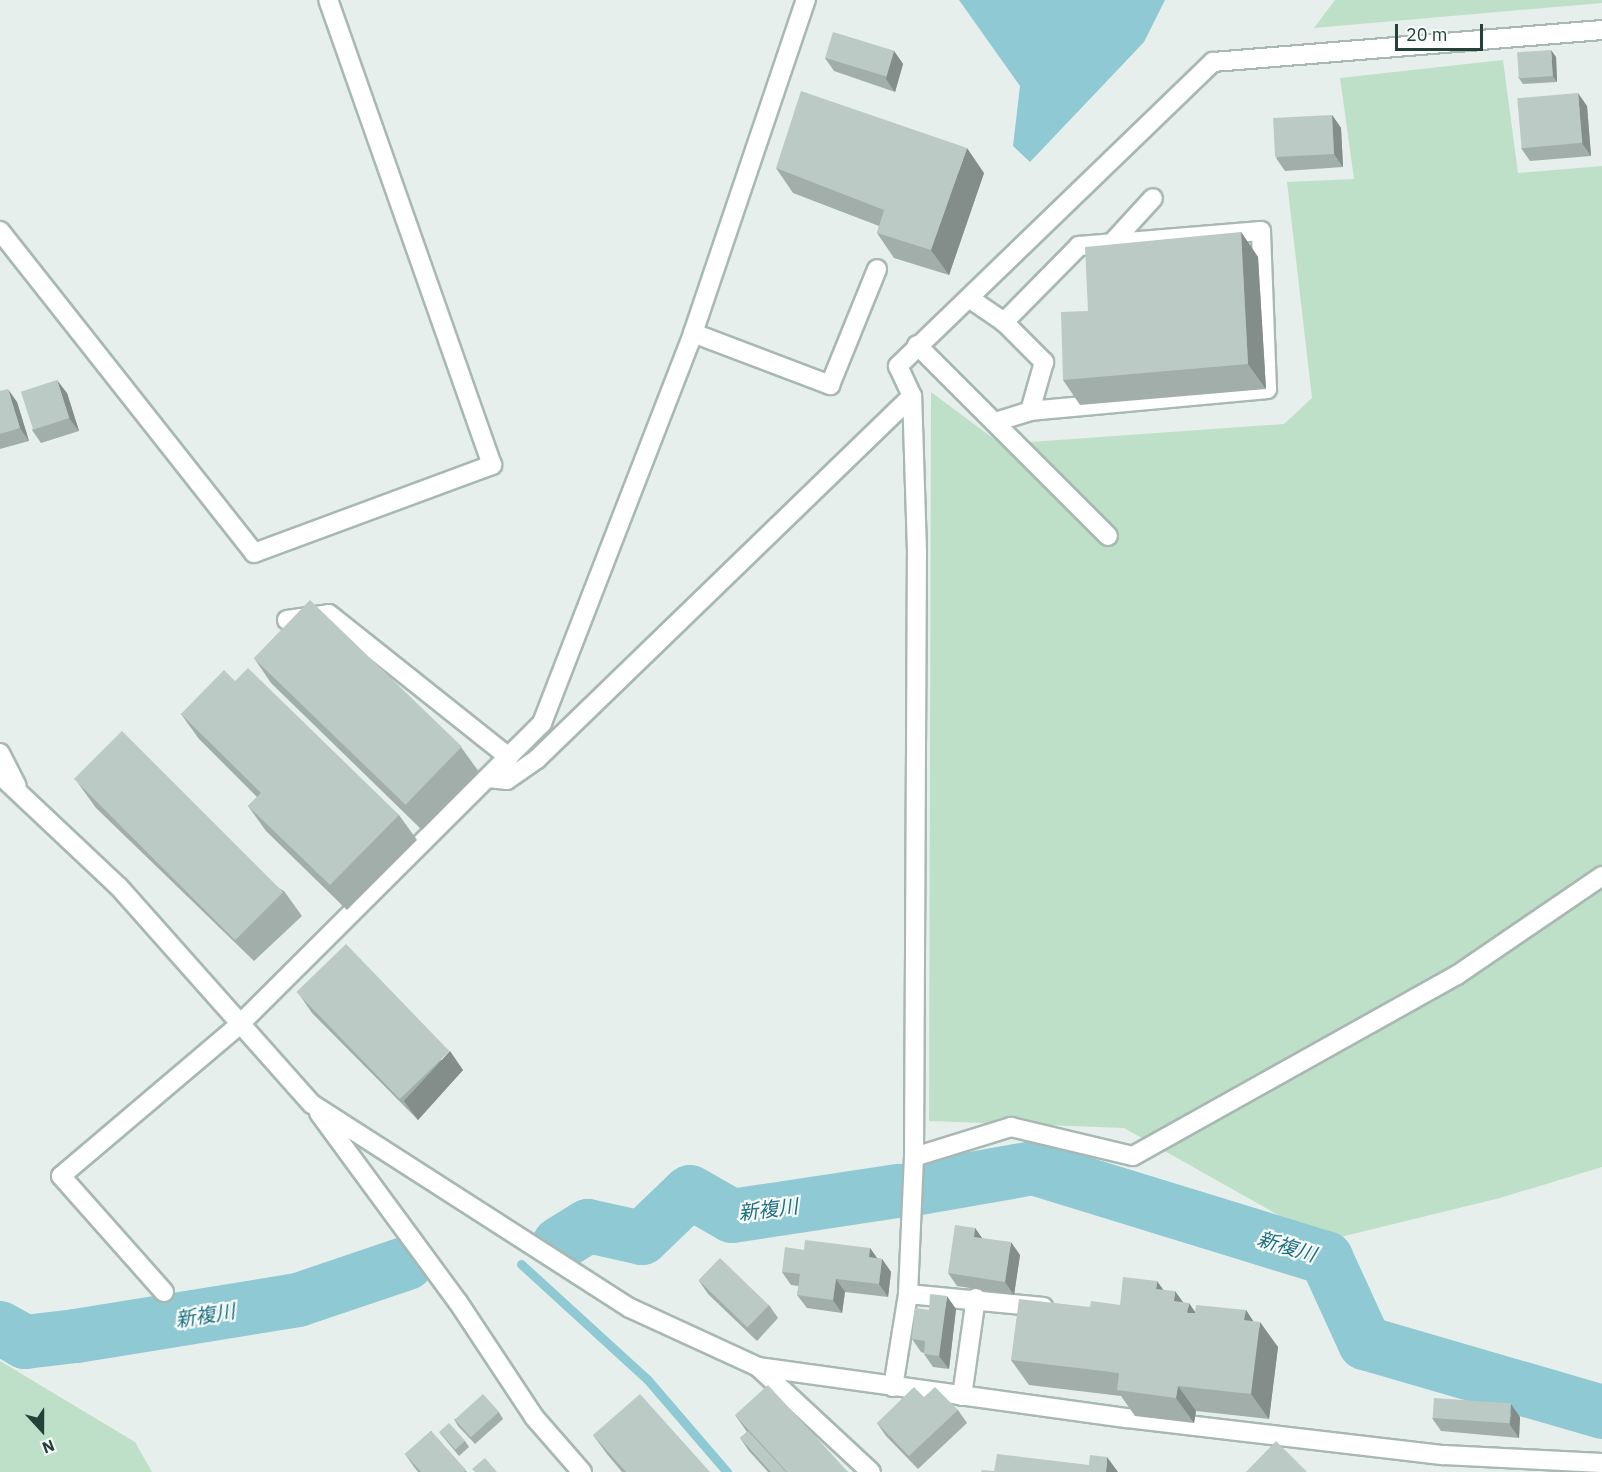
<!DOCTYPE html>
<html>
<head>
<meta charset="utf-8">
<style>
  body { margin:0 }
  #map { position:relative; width:1602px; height:1472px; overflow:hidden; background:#e6efeb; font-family:"IBM Plex Sans","Noto Sans JP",sans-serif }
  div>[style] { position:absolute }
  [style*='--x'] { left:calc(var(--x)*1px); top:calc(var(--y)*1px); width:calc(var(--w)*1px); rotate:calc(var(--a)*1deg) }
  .green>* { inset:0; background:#bfe0c8 }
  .water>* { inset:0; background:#8ec9d4 }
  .stream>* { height:9px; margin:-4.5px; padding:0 4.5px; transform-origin:4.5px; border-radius:4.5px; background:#8ec9d4 }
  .river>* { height:54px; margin:-27px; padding:0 27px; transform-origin:27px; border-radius:27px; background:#8ec9d4 }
  .roads { filter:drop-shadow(2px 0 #a8b8b2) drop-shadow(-2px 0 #a8b8b2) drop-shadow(0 2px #a8b8b2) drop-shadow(0 -2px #a8b8b2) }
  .minor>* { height:18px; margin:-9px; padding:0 9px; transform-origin:9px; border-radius:9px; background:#fff }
  .wall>* { inset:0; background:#a1aea9 }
  .shaded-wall>* { inset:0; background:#838d89 }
  .building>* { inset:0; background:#bbcac4; transform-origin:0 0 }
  span { translate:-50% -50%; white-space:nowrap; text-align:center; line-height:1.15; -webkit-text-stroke:4.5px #f7fbf9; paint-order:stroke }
  .water-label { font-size:20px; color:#1c6f80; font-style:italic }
  .north { position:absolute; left:12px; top:1400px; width:60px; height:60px; -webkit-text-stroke:4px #f7fbf9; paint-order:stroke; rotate:159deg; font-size:16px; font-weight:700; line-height:24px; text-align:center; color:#24423a }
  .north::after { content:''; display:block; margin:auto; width:21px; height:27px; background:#24423a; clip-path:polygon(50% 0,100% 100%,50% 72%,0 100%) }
  .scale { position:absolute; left:1395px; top:24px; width:88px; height:27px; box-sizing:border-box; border:3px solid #24423a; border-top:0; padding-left:8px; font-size:18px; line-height:21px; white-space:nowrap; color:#24423a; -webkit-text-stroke:4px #f7fbf9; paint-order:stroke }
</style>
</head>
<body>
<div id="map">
  <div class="green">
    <div style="clip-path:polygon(1335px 0,1602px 0,1602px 3px,1314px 28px)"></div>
    <div style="clip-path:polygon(1503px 60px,1518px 173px,1602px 166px,1602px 1167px,1500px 1198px,1324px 1241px,1124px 1128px,929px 1121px,931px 392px,1001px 444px,1284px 424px,1312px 398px,1287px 182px,1354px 179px,1340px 78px)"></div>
    <div style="clip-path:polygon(0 1361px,135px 1442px,152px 1472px,0 1472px)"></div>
  </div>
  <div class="water">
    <div style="clip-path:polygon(959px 0,1165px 0,1144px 42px,1030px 162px,1013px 146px,1020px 86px)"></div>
  </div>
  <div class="stream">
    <div style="--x:521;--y:1264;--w:171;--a:42.4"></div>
    <div style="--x:647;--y:1379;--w:123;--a:49.3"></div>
  </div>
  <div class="river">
    <div style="--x:920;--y:1188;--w:115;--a:-10"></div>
    <div style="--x:1033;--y:1168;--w:307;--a:17.1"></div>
    <div style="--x:1326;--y:1258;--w:94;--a:65.4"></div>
    <div style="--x:1365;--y:1343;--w:247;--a:16.2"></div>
    <div style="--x:559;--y:1244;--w:34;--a:-32"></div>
    <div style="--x:588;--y:1226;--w:55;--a:12.5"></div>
    <div style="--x:642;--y:1238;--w:66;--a:-43.8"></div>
    <div style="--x:690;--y:1192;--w:48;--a:29.7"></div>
    <div style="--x:732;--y:1216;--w:168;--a:-8.6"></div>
    <div style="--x:0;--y:1328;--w:29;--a:29"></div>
    <div style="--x:25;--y:1342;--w:51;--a:-6.7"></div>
    <div style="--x:76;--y:1336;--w:225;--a:-9.2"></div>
    <div style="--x:298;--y:1300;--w:115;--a:-18.7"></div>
  </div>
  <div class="roads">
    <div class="minor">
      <div style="--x:0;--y:231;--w:410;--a:51.7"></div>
      <div style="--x:254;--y:553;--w:254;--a:-20.3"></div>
      <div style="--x:492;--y:465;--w:493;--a:-109.4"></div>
      <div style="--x:1111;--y:244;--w:62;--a:-47.6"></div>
      <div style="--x:969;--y:298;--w:42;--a:34.4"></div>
      <div style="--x:1004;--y:322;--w:57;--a:45"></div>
      <div style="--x:1044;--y:362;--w:51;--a:105.9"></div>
      <div style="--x:693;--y:333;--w:147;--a:20.8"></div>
      <div style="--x:830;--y:385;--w:125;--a:-67.9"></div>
      <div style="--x:917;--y:345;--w:270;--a:45"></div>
      <div style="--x:995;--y:422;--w:37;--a:-17"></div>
      <div style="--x:1030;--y:411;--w:238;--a:-5.3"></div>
      <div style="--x:1267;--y:389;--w:158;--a:-92.2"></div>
      <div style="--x:1261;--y:231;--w:183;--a:175.3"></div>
      <div style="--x:1079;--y:246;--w:107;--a:134.6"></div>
      <div style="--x:287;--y:620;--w:42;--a:-8.1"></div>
      <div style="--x:329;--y:614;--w:230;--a:38.5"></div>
      <div style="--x:0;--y:753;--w:37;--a:63"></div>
      <div style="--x:0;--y:775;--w:163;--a:43.3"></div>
      <div style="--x:119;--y:887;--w:290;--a:48.4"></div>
      <div style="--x:312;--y:1104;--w:378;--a:32.7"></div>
      <div style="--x:630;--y:1308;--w:141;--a:24.7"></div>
      <div style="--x:758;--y:1367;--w:373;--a:7.9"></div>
      <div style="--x:1127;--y:1418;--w:319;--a:6.7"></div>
      <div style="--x:1444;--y:1455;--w:158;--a:2.9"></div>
      <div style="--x:488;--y:778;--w:19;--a:6"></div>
      <div style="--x:507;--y:780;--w:37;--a:-35"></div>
      <div style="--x:537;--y:759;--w:522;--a:-44.07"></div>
      <div style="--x:912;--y:396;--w:33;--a:-115"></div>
      <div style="--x:898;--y:366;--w:438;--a:-44"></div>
      <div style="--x:1213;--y:62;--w:390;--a:-4.7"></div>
      <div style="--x:319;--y:1113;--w:235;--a:53.7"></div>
      <div style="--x:458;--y:1302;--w:138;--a:56.5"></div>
      <div style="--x:534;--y:1417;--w:73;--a:48.9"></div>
      <div style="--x:914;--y:1157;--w:102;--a:-17.2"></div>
      <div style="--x:1011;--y:1127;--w:125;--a:13.4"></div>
      <div style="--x:1133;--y:1156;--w:371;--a:-29.2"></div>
      <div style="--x:1457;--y:975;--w:176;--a:-34.3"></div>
      <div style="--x:164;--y:1292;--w:155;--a:-131.6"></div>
      <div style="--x:61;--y:1176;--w:233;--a:-40.3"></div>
      <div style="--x:239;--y:1025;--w:428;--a:-44.9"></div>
      <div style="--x:542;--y:723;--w:418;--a:-68.8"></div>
      <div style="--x:693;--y:333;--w:352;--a:-71.3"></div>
      <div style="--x:908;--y:1294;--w:136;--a:5.5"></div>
      <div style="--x:758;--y:1367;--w:154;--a:42.9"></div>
      <div style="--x:893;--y:1387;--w:94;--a:-80.8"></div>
      <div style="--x:908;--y:1294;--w:137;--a:-87.5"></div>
      <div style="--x:914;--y:1157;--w:606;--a:-89.72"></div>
      <div style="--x:917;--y:551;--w:155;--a:-91.8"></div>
      <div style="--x:962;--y:1396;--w:99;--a:-81.9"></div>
    </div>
  </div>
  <div class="wall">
    <div style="clip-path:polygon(894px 51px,903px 64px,895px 92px,834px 71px,825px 58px)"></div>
    <div style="clip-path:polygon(1556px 57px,1557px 82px,1523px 84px,1518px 77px)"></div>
    <div style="clip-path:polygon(1587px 106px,1591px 156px,1530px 161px,1521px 148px)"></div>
    <div style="clip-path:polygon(1332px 115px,1341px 128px,1343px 167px,1285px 171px,1276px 158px)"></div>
    <div style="clip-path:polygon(776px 168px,984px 173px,949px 275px,894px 258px,877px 233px,879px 226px,793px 193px)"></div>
    <div style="clip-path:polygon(1241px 232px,1258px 257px,1266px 389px,1080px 405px,1063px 380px,1088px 311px)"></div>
    <div style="clip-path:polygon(0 391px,17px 402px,29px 441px,0 449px)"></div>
    <div style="clip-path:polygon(67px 393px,79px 431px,41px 443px,32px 430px)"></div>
    <div style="clip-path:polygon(254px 658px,461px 747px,479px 772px,422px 830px,271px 683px)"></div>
    <div style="clip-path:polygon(235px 681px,399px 815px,417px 840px,347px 910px,266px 831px,248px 806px,257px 797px,199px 739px,181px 714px)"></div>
    <div style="clip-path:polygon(78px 783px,284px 891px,302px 916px,254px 961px,96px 808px)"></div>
    <div style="clip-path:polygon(299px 994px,463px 1070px,418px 1120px,312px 1013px)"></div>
    <div style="clip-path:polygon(975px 1228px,982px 1238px,1020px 1255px,1014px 1295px,957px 1286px,948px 1273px)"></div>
    <div style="clip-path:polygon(870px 1248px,877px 1258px,882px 1259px,891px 1272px,888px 1297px,845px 1292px,842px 1313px,807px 1308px,797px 1295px,799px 1286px,791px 1285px,782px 1272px,804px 1250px)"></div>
    <div style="clip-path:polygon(699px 1281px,769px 1305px,778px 1318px,757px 1341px,708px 1294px)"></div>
    <div style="clip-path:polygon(1163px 1290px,1183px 1302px,1195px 1312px,1246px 1310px,1253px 1321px,1278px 1347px,1269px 1419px,1196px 1411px,1194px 1423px,1135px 1416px,1121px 1396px,1029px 1385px,1011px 1360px,1120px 1305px)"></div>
    <div style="clip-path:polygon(956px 1309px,949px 1369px,933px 1367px,924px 1354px,924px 1353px,921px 1352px,912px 1339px,929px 1310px)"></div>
    <div style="clip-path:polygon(924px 1397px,958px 1410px,967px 1423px,918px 1469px,886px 1436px,877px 1423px)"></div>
    <div style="clip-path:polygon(499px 1412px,503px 1419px,475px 1444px,458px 1426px,454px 1419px)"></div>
    <div style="clip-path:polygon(735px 1415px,848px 1472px,768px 1472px,749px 1451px,740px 1438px,747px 1432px)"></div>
    <div style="clip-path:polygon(1520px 1417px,1519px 1438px,1441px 1431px,1432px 1418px)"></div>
    <div style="clip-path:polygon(431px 1431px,467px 1472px,418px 1472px,414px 1467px,405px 1454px)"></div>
    <div style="clip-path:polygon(439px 1432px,465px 1441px,469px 1447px,459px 1456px)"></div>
    <div style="clip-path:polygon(593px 1435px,710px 1472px,622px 1472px,607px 1454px)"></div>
  </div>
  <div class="shaded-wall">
    <div style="clip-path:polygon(1551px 50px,1556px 57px,1557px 82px,1553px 76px)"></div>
    <div style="clip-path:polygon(894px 51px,903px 64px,895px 92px,886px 79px)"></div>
    <div style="clip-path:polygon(1578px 93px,1587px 106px,1591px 156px,1582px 143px)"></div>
    <div style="clip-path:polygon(1332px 115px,1341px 128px,1343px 167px,1334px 154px)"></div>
    <div style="clip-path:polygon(967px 148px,984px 173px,949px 275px,931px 250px)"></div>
    <div style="clip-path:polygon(1241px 232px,1258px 257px,1266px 389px,1248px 364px)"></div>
    <div style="clip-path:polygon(57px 380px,67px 393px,79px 431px,69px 418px)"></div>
    <div style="clip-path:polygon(8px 389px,17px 402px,29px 441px,20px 428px)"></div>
    <div style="clip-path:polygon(450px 1051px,463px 1070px,418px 1120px,404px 1101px)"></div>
    <div style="clip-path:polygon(975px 1228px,984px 1241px,974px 1237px)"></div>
    <div style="clip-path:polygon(1011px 1242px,1020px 1255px,1014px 1295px,1005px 1282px)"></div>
    <div style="clip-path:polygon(870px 1248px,879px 1261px,869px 1257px)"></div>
    <div style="clip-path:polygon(882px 1259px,891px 1272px,888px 1297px,879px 1284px)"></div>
    <div style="clip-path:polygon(836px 1279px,845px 1292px,842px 1313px,833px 1300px)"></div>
    <div style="clip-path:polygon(1157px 1281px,1175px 1306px,1156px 1289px)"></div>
    <div style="clip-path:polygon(1175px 1291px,1188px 1309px,1189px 1303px,1206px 1328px,1174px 1301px)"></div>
    <div style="clip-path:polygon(947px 1296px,956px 1309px,949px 1369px,939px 1356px)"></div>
    <div style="clip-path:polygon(1246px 1310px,1259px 1330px,1260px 1322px,1278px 1347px,1269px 1419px,1251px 1394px,1244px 1320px)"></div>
    <div style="clip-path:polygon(1178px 1386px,1196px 1411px,1194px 1423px,1176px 1398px)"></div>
    <div style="clip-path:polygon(1511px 1404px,1520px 1417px,1519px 1438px,1510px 1425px)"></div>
    <div style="clip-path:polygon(1107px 1457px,1118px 1472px,1106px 1472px)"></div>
  </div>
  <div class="building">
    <div style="left:833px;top:32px;width:64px;height:27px;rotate:17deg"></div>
    <div style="left:1551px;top:50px;width:26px;height:34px;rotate:86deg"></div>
    <div style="clip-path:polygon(801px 91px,967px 148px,931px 250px,877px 233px,884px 210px,776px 168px)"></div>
    <div style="left:1578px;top:93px;width:50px;height:61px;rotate:85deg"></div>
    <div style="left:1332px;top:115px;width:39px;height:59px;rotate:87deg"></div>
    <div style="clip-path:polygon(1241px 232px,1248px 364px,1063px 380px,1061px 312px,1088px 311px,1085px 247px)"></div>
    <div style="left:57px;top:380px;width:40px;height:38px;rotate:72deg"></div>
    <div style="clip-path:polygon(8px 389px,20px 428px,0 434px,0 391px)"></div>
    <div style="left:310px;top:600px;width:211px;height:81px;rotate:44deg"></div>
    <div style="clip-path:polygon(248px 668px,399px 815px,330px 885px,248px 806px,261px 793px,181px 714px,224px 670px,235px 681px)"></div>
    <div style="left:122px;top:731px;width:228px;height:68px;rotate:45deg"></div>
    <div style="left:346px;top:944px;width:149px;height:69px;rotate:46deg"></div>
    <div style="clip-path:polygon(955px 1225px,975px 1228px,974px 1237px,1011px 1242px,1005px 1282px,948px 1273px)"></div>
    <div style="clip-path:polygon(805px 1240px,870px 1248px,869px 1257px,882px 1259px,879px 1284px,836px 1279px,833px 1300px,797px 1295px,800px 1274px,782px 1272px,785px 1247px,804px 1250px)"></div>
    <div style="left:720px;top:1258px;width:68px;height:31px;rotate:44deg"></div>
    <div style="clip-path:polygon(1123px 1277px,1157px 1281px,1156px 1289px,1175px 1291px,1174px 1301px,1189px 1303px,1187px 1313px,1195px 1313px,1196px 1305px,1246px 1310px,1244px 1320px,1260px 1322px,1251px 1394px,1178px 1386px,1176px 1398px,1117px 1390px,1119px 1373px,1011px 1360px,1019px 1299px,1090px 1307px,1091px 1301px,1120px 1305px)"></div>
    <div style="clip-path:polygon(930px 1294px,947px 1296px,939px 1356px,924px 1354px,925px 1341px,912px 1339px,915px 1308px,929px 1310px)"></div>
    <div style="clip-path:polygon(768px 1385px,848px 1472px,787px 1472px,735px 1415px)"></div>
    <div style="clip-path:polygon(914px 1387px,924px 1397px,935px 1387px,958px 1410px,909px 1456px,877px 1423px)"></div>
    <div style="left:483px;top:1394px;width:24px;height:38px;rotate:48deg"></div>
    <div style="clip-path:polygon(640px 1394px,710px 1472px,626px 1472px,593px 1435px)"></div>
    <div style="left:1434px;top:1398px;width:77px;height:20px;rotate:4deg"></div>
    <div style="left:449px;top:1423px;width:24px;height:13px;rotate:48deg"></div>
    <div style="clip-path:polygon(431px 1431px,466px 1470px,464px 1472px,421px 1472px,405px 1454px)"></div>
    <div style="clip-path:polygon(748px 1431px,786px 1472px,771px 1472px,740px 1438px)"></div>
    <div style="clip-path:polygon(1276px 1441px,1307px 1472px,1246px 1472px)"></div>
    <div style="clip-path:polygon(997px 1454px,1089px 1465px,1090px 1455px,1107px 1457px,1106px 1472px,994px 1472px)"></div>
    <div style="clip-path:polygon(485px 1458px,497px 1472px,475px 1472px,472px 1469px)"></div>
    <div style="clip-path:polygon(982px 1470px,994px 1471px,994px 1472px,981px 1472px)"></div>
  </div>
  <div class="water-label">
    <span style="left:768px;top:1209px;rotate:-7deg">新複川</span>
    <span style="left:1287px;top:1246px;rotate:17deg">新複川</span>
    <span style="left:205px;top:1315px;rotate:-9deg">新複川</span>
  </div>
  <div class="north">N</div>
  <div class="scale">20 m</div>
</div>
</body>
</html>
